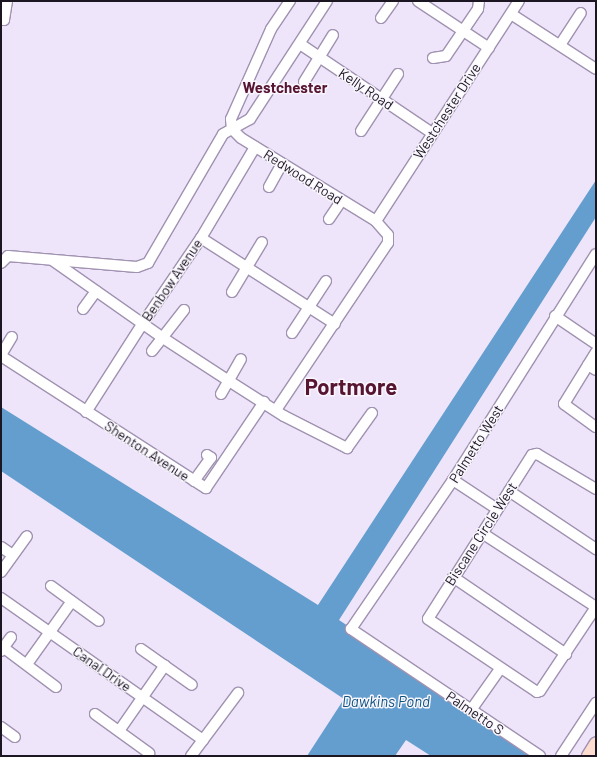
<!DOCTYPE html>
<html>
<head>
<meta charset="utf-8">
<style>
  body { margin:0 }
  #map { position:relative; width:597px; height:757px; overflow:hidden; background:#efe5fa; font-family:Barlow,sans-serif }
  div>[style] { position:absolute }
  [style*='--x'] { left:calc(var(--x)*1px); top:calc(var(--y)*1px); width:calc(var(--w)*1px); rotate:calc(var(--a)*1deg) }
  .water>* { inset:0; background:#639ece }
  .roads { filter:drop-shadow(1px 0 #a092b1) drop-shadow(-1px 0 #a092b1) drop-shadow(0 1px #a092b1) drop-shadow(0 -1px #a092b1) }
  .minor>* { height:10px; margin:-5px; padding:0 5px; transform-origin:5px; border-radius:5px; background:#fff }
  .major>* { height:12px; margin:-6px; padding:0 6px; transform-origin:6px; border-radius:6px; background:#feddd1 }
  span { translate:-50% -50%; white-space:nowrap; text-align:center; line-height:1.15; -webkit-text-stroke:3px #f9f6fd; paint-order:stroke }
  .street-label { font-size:14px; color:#1c1622 }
  .neighbourhood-label { font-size:15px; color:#571532; font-weight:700 }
  .water-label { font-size:15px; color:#0e5382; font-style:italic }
  .town-label { font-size:22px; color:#571532; font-weight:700 }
  .frame { position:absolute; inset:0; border:2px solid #1c1622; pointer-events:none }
</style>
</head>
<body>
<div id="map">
  <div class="water">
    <div style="clip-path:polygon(596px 180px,596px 217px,339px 620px,542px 756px,431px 756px,406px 740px,395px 756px,307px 756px,344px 699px,1px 471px,1px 407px,318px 605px)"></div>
  </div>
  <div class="roads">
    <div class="minor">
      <div style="--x:418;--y:1;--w:85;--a:33.5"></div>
      <div style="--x:511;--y:14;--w:101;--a:32.9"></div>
      <div style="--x:381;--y:18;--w:21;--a:-55"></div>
      <div style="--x:1;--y:20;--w:3;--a:0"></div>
      <div style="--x:4;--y:20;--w:19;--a:-81"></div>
      <div style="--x:300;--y:44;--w:159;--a:34"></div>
      <div style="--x:560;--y:45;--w:38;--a:-57"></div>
      <div style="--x:433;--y:58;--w:13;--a:-9"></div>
      <div style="--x:446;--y:56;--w:57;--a:-55.8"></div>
      <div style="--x:478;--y:9;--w:8;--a:-83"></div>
      <div style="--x:304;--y:82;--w:55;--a:-58.3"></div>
      <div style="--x:361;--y:131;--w:68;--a:-57"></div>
      <div style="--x:269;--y:187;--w:26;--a:-61"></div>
      <div style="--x:329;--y:219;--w:22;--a:-56"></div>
      <div style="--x:376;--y:221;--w:262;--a:-57"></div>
      <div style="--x:201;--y:238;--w:159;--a:32.7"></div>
      <div style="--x:52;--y:260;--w:136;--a:35.1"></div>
      <div style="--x:163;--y:338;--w:79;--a:33.1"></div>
      <div style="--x:229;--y:381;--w:65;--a:32.5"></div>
      <div style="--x:284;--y:416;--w:71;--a:26.9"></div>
      <div style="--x:347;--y:448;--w:43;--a:-54.5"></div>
      <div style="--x:1;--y:263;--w:10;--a:-45"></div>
      <div style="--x:8;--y:256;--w:129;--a:4.9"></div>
      <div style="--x:137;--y:267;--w:12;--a:-20"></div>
      <div style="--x:148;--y:263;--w:149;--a:-59.8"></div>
      <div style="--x:223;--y:134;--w:31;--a:-29"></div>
      <div style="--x:250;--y:119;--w:141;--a:-56.9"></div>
      <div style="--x:232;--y:292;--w:58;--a:-59"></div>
      <div style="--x:83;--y:309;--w:22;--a:-54"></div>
      <div style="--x:555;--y:316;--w:50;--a:34.3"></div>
      <div style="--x:292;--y:333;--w:62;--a:-56.8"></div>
      <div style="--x:152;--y:351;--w:52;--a:-52"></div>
      <div style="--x:596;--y:352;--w:61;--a:121.6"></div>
      <div style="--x:564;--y:404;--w:39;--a:36"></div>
      <div style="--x:1;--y:355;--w:21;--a:-59"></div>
      <div style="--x:1;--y:356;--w:244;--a:32.8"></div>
      <div style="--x:206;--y:488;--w:104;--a:-56"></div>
      <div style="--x:588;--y:365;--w:9;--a:32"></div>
      <div style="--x:221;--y:394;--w:40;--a:-60.3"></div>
      <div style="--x:276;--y:410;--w:201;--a:-56.2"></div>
      <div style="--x:388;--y:243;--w:8;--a:-90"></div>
      <div style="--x:388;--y:235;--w:18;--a:-131"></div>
      <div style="--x:376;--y:221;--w:158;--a:-148.4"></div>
      <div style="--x:241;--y:138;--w:13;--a:-135"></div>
      <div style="--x:232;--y:129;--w:10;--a:-96"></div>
      <div style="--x:231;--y:119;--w:98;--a:-66"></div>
      <div style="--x:271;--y:29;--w:34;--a:-56"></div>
      <div style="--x:86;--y:412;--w:106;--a:-57.4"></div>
      <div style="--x:143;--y:323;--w:103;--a:-55.7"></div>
      <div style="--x:201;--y:238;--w:106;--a:-59.3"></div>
      <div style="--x:453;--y:480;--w:53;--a:33.4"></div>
      <div style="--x:194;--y:481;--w:29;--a:-54"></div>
      <div style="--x:211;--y:458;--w:5;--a:-143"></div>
      <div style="--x:596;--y:489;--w:69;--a:-149.3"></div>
      <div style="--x:537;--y:454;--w:5;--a:169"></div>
      <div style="--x:532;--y:455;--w:194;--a:122.4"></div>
      <div style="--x:428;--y:619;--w:131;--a:33.8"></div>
      <div style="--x:537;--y:692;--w:3;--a:-18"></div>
      <div style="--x:540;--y:691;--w:101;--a:-56.3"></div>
      <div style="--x:509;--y:491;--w:105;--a:33.7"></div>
      <div style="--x:482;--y:533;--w:136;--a:33"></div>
      <div style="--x:1;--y:547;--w:14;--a:34"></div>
      <div style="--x:1;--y:572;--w:44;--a:-54.2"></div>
      <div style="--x:453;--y:577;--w:137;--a:34.3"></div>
      <div style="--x:51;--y:586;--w:59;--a:36.1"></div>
      <div style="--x:1;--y:598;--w:247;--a:35.1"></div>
      <div style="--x:4;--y:648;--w:65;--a:36.9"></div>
      <div style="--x:141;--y:649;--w:62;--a:35.2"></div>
      <div style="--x:1;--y:651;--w:17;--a:-54"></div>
      <div style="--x:27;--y:664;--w:77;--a:-54.5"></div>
      <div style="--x:471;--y:710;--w:50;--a:-54.7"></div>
      <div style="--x:95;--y:714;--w:67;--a:35.8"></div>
      <div style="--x:1;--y:727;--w:17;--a:36"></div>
      <div style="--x:119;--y:731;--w:80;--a:-55.1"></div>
      <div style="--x:191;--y:756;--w:79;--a:-53.3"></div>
      <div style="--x:540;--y:756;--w:228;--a:-146.1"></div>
      <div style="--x:351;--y:629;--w:181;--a:-55.6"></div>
      <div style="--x:453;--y:480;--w:267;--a:-57.7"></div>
      <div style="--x:561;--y:756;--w:64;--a:-56.6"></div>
    </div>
    <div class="major">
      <div style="--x:588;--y:756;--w:15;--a:-58"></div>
    </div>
  </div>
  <div class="street-label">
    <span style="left:366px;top:89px;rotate:34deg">Kelly Road</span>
    <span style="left:447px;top:111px;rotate:-57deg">Westchester Drive</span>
    <span style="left:303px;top:177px;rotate:32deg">Redwood Road</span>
    <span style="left:172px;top:280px;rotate:-56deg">Benbow Avenue</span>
    <span style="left:476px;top:444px;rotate:-58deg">Palmetto West</span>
    <span style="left:147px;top:451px;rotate:33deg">Shenton Avenue</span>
    <span style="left:481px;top:534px;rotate:-57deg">Biscane Circle West</span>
    <span style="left:102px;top:669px;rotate:35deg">Canal Drive</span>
    <span style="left:475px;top:713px;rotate:34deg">Palmetto S</span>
  </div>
  <div class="neighbourhood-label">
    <span style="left:285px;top:88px">Westchester</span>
  </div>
  <div class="water-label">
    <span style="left:386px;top:702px">Dawkins Pond</span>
  </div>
  <div class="town-label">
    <span style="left:351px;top:387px">Portmore</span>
  </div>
  <div class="frame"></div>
</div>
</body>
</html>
